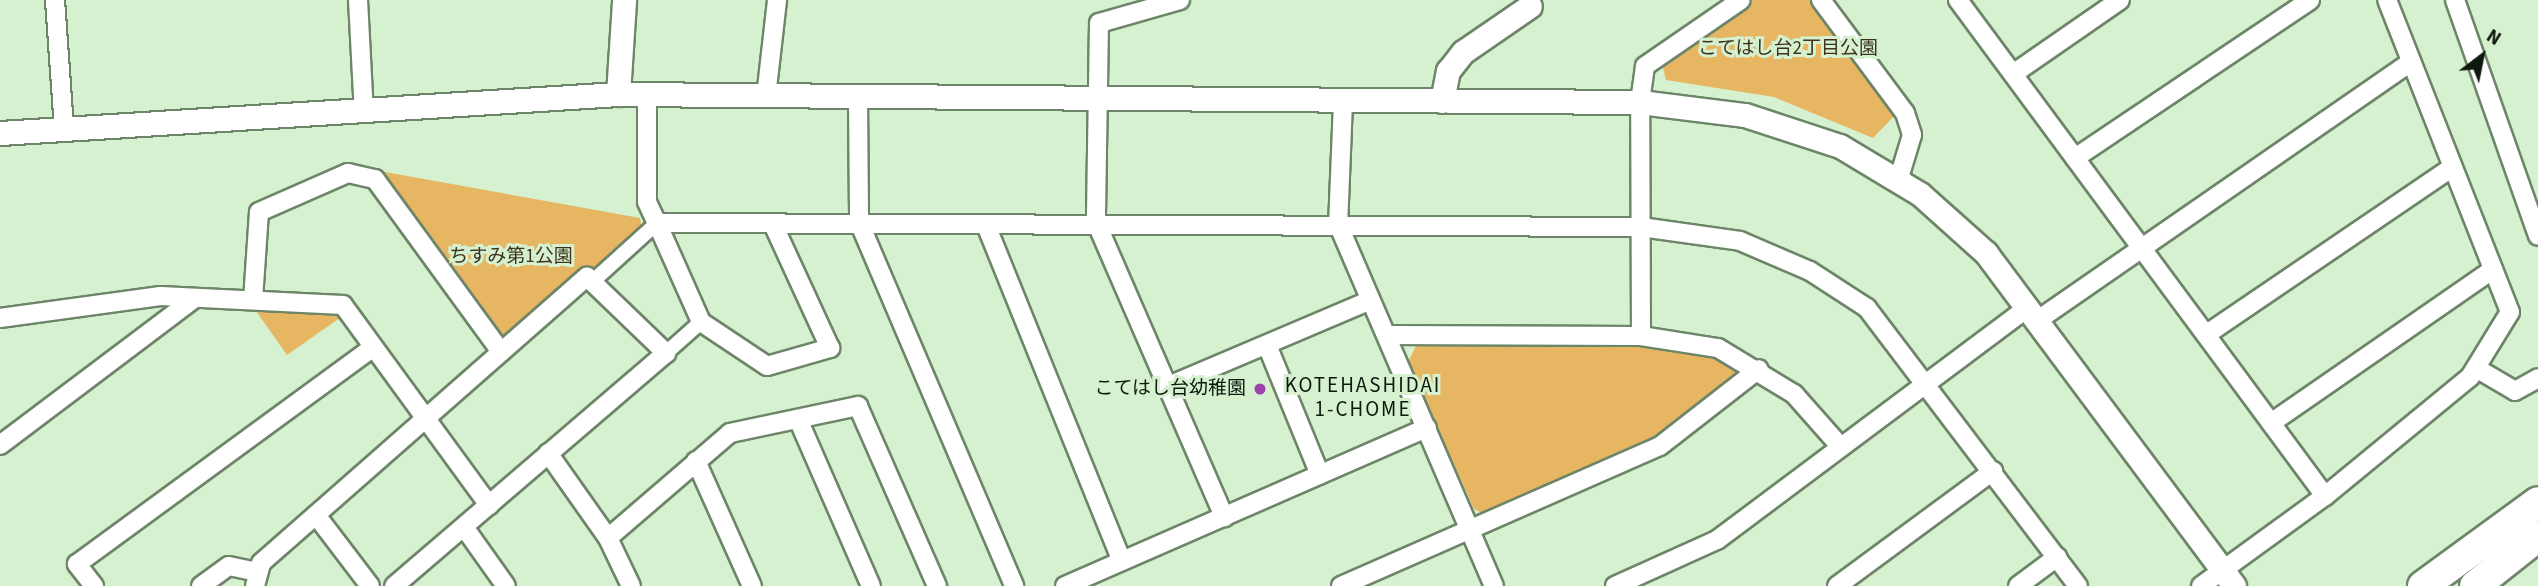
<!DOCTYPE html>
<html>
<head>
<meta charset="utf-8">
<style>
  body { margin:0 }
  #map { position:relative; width:2538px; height:586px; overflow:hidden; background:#d5f1d0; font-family:"Source Sans 3","Noto Sans JP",sans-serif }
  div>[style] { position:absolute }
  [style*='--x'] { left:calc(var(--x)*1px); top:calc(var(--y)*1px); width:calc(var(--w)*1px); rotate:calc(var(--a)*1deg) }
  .green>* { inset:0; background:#e6b662 }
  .roads { filter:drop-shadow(2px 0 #6d8568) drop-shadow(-2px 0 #6d8568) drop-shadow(0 2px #6d8568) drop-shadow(0 -2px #6d8568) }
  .pedestrian>* { height:14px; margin:-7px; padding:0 7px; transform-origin:7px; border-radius:7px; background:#fff }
  .minor>* { height:18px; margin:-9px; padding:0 9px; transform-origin:9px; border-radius:9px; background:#fff }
  .tertiary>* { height:23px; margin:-11.5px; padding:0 11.5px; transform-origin:11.5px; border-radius:11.5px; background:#fff }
  .trunk>* { height:30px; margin:-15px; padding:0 15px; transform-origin:15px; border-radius:15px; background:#fff }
  .dots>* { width:19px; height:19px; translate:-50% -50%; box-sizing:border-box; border:4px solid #d5f1d0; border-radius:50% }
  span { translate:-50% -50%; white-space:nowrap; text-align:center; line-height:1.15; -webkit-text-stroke:6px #d5f1d0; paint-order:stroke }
  .park-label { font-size:19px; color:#3f321d }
  .poi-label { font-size:19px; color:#0e180c }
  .right { translate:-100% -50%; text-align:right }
  .neighbourhood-label { font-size:21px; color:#0e180c; letter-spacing:2px }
  .north { position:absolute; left:2447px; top:21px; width:70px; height:70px; -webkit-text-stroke:5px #d5f1d0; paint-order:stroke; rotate:32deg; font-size:19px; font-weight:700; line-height:28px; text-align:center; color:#0e180c }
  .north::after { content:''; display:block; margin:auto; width:24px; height:32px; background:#0e180c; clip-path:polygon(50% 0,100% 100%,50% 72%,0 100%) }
</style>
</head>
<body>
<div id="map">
  <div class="green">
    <div style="clip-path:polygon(1753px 0,1813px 0,1896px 114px,1873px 138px,1774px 97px,1666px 80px,1662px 64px)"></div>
    <div style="clip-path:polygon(374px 170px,640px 218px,642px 229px,506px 338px,494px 334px)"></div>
    <div style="clip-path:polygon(256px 311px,344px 315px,287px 355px)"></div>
    <div style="clip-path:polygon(1416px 346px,1657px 347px,1700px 354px,1738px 368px,1739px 379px,1652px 443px,1488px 516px,1474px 509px,1408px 362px)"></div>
  </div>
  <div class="roads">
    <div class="pedestrian">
      <div style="--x:592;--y:282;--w:88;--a:-42.2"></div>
      <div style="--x:666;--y:353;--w:47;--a:-41.5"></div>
    </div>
    <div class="minor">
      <div style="--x:55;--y:0;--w:128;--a:86"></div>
      <div style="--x:358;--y:0;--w:113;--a:87"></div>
      <div style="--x:1180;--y:0;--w:84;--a:164.1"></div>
      <div style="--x:1099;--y:23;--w:199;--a:90.9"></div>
      <div style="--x:1096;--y:222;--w:322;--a:66.5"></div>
      <div style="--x:1821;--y:0;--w:141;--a:53.4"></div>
      <div style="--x:1905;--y:113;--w:23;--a:72"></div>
      <div style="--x:1912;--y:135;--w:48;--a:106.9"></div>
      <div style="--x:1958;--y:0;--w:617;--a:53.5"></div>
      <div style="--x:2455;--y:0;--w:250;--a:70.6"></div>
      <div style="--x:2013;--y:74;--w:130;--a:-34.7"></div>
      <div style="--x:647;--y:94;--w:108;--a:90"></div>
      <div style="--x:647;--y:202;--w:23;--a:65"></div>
      <div style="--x:657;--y:223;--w:108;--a:66"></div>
      <div style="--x:701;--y:322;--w:79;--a:33.7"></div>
      <div style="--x:767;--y:366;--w:66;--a:-15.9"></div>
      <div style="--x:830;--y:348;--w:136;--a:-114.7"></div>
      <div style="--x:766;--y:97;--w:98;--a:-83.5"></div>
      <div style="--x:858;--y:99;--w:123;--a:89.5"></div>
      <div style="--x:859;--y:222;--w:396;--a:66.9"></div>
      <div style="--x:1343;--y:102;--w:122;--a:92.3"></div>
      <div style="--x:1338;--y:224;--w:394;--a:66.7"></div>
      <div style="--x:2075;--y:158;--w:283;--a:-33.9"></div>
      <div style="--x:657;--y:223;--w:984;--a:0.23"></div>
      <div style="--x:1641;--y:227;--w:100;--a:8"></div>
      <div style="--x:1740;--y:241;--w:76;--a:23.2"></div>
      <div style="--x:1810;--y:271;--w:68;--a:33"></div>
      <div style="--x:1867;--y:308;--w:349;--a:52.8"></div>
      <div style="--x:986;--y:225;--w:362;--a:68"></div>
      <div style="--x:253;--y:300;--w:88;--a:-86.1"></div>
      <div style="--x:259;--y:212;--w:97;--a:-23.7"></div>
      <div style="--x:348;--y:173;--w:28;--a:13"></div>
      <div style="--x:375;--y:179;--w:214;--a:53.9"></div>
      <div style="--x:0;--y:318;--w:162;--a:-7.8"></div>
      <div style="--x:161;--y:296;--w:182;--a:2.8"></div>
      <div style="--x:343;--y:305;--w:248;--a:53.9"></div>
      <div style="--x:2038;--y:320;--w:454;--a:-34.7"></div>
      <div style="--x:2207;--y:334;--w:297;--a:-34.2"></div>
      <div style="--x:1388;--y:335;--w:253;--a:0.2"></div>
      <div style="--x:1641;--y:336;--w:78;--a:8.9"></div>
      <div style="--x:1718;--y:348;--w:89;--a:31.2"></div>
      <div style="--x:1794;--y:394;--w:69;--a:48.5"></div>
      <div style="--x:1641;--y:336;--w:234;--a:-90.2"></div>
      <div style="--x:1640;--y:102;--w:36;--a:-82"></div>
      <div style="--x:1645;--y:66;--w:116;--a:-34.5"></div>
      <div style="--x:1267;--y:345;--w:140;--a:67.8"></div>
      <div style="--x:2476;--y:368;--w:45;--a:30.5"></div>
      <div style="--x:2515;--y:391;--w:26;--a:-29"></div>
      <div style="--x:1166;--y:387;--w:220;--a:-23"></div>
      <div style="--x:798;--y:419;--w:182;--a:66.4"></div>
      <div style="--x:2271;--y:423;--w:270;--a:-34.7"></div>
      <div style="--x:0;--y:445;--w:244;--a:-37"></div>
      <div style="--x:548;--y:453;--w:104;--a:54.8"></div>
      <div style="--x:608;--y:538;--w:53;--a:64.4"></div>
      <div style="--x:696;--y:461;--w:137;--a:65.9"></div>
      <div style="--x:316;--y:515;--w:89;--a:52.7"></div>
      <div style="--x:464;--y:527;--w:72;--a:54.6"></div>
      <div style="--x:608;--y:538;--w:161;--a:-40.7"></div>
      <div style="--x:730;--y:433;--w:131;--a:-11.9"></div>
      <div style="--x:858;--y:406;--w:197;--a:66.3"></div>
      <div style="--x:94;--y:586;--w:28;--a:-128"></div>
      <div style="--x:77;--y:564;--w:367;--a:-36.2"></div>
      <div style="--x:201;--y:586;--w:34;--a:-36"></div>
      <div style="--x:229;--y:566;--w:29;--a:12"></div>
      <div style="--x:255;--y:586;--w:24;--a:-75"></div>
      <div style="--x:261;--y:563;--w:434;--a:-41.3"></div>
      <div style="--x:587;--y:277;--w:110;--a:43.9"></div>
      <div style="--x:666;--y:353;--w:358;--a:139.4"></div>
      <div style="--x:1065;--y:586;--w:395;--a:-23.6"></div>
      <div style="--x:1341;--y:586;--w:348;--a:-23.7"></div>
      <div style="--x:1660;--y:446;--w:125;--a:-37.9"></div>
      <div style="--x:1615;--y:586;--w:112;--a:-24.3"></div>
      <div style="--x:1717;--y:540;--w:389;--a:-36.8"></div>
      <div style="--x:1837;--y:586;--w:194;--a:-36.4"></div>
      <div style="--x:2018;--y:586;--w:49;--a:-36.6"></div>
      <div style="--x:2201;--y:586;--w:153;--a:-36"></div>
      <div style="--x:2325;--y:496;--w:188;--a:-39.4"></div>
      <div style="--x:2470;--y:377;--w:76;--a:-58.4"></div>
      <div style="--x:2510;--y:312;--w:335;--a:-111.5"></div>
    </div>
    <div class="tertiary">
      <div style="--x:618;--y:94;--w:94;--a:-86.3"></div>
      <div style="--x:1442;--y:101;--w:31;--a:-79"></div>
      <div style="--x:1448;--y:71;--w:24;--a:-52"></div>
      <div style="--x:1463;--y:52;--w:81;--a:-34.5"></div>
      <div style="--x:0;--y:133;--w:619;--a:-3.61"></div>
      <div style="--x:618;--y:94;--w:1022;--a:0.45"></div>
      <div style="--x:1640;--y:102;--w:106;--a:7.1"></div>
      <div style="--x:1745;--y:115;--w:100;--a:18.1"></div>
      <div style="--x:1840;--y:146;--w:93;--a:31"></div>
      <div style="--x:1920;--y:194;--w:89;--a:41.8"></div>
      <div style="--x:1986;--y:253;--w:415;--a:53.3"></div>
    </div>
    <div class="trunk">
      <div style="--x:2423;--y:586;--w:142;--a:-36.1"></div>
      <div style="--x:2475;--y:586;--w:80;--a:-38.4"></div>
    </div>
  </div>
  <div class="dots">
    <div style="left:1260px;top:389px;background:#9b42ae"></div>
  </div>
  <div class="park-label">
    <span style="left:1788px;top:49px">こてはし台2丁目公園</span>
    <span style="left:511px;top:257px">ちすみ第1公園</span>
  </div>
  <div class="poi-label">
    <span class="right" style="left:1246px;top:389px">こてはし台幼稚園</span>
  </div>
  <div class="neighbourhood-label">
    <span style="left:1363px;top:397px">KOTEHASHIDAI<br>1-CHOME</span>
  </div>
  <div class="north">N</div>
</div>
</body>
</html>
